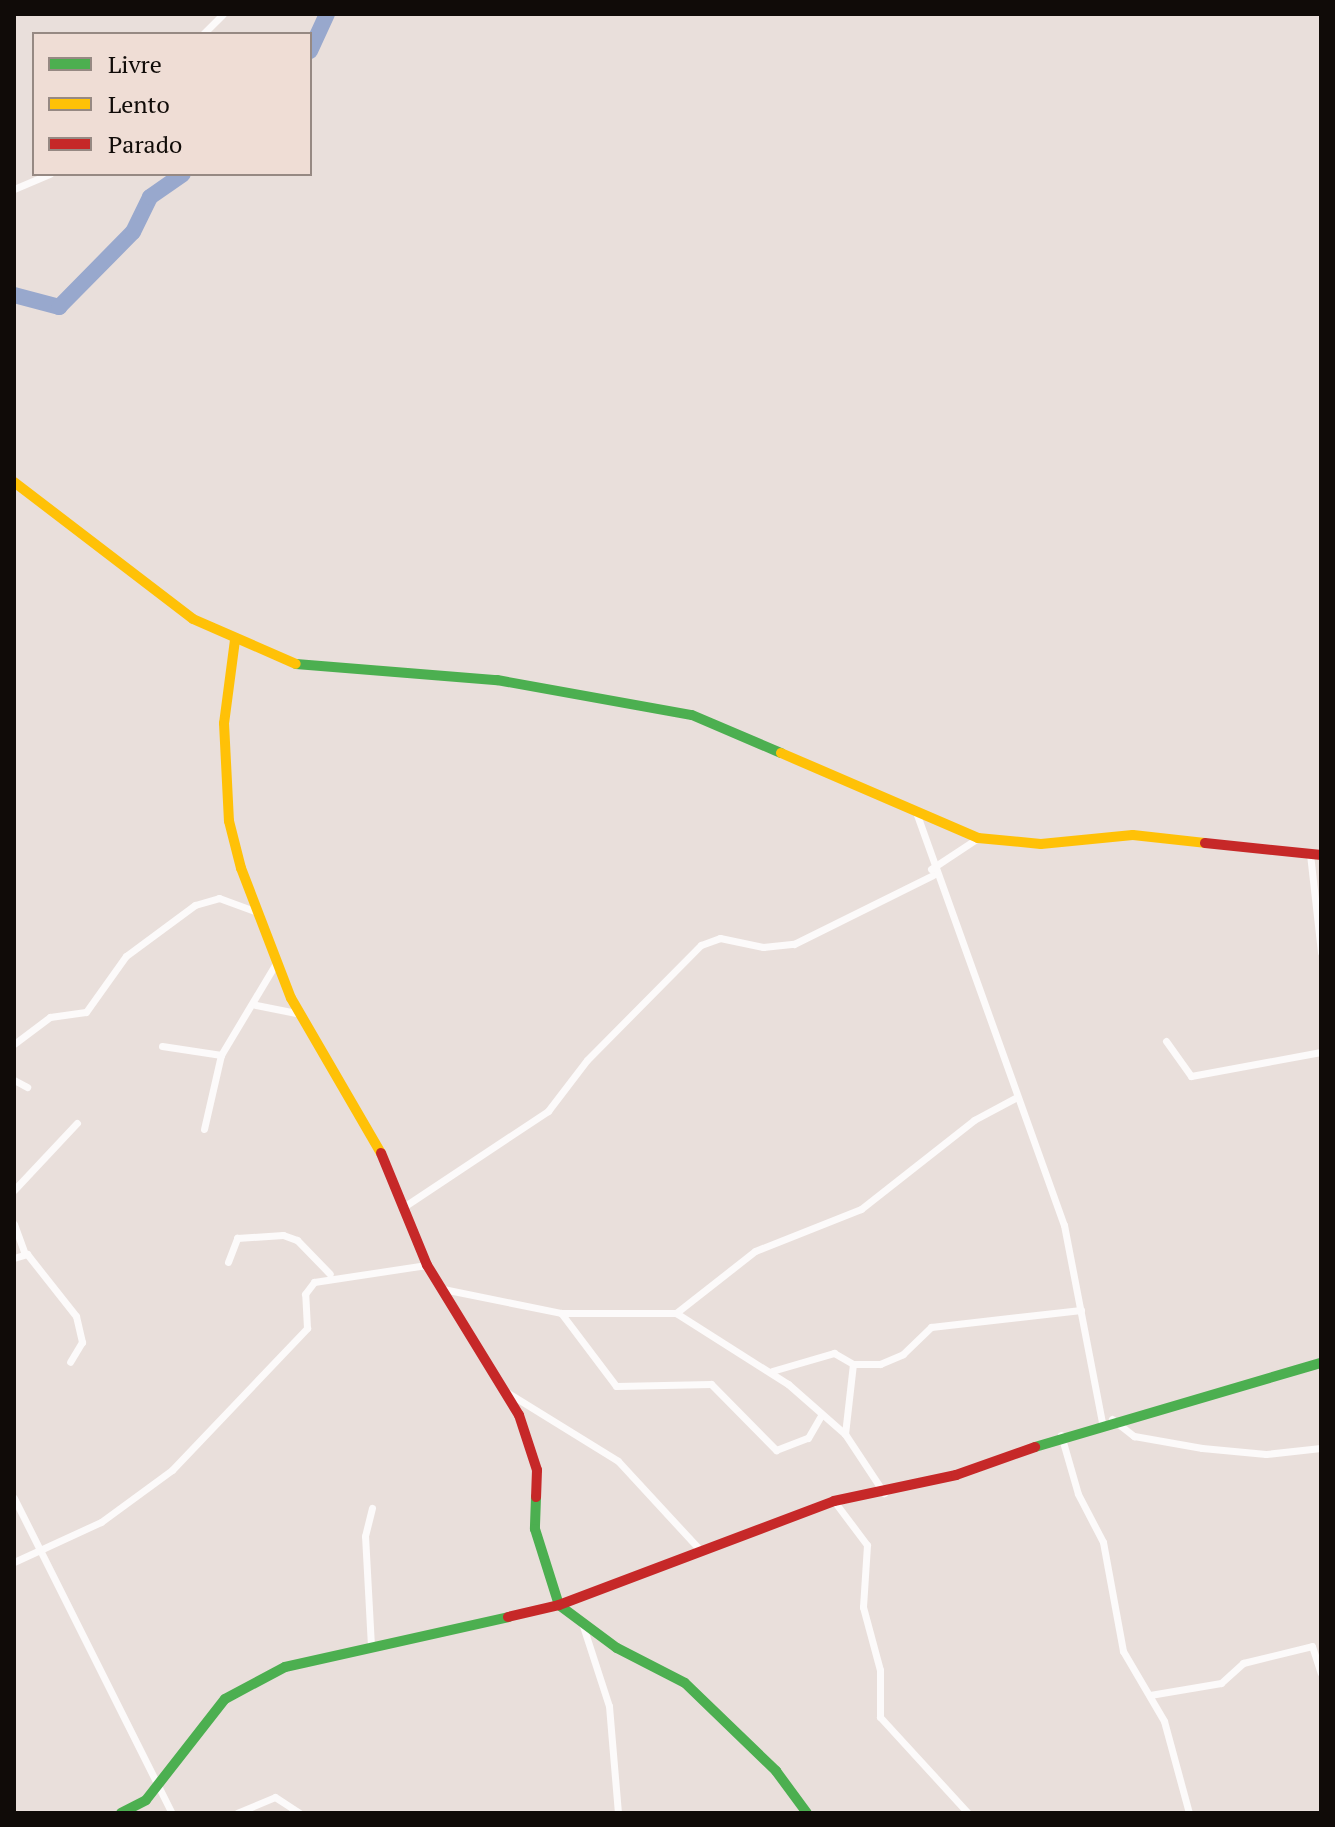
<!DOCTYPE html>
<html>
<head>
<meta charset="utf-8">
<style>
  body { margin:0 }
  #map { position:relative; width:1335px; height:1827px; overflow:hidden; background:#e9dfdb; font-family:"PT Serif",serif }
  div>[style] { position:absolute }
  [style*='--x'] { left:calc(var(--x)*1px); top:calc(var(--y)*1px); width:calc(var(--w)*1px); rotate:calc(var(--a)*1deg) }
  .river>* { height:16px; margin:-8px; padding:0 8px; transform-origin:8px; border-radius:8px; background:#98a8cd }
  .street>* { height:7px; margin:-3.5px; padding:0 3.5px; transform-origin:3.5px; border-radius:3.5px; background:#fcfafa }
  .fast>* { height:10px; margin:-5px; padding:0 5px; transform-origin:5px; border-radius:5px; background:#4caf50 }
  .slow>* { height:10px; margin:-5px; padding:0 5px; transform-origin:5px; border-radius:5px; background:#ffc107 }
  .jam>* { height:10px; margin:-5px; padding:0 5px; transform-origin:5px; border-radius:5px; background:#c62828 }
  span { translate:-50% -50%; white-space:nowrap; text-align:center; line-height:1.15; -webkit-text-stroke:8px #efddd5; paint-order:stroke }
  .frame { position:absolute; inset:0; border:16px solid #100b08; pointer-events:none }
  .legend { position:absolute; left:32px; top:32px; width:280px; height:144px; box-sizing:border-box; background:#efddd5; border:2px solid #968983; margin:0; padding:10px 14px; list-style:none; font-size:24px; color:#100b08 }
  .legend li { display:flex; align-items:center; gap:16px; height:40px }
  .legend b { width:40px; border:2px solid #968983 }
</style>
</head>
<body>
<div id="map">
  <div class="river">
    <div style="--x:310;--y:51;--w:41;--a:-65.3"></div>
    <div style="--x:14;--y:295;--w:47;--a:14.9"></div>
    <div style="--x:59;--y:307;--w:105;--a:-45.4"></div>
    <div style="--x:133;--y:232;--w:39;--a:-64"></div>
    <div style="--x:150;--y:197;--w:40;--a:-34.9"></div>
  </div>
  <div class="street">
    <div style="--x:203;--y:34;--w:28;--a:-45"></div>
    <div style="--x:14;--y:189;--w:39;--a:-23"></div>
    <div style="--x:916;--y:812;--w:439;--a:70.3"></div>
    <div style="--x:1064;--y:1225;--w:201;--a:79.1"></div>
    <div style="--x:1310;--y:854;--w:99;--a:83.6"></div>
    <div style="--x:931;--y:869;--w:56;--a:-33.4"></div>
    <div style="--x:256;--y:1005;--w:46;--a:11.3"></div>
    <div style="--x:1166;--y:1041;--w:43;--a:54.5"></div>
    <div style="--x:1191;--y:1076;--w:132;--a:-10.5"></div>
    <div style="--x:14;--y:1044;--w:45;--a:-36.9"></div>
    <div style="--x:50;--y:1017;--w:36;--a:-8"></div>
    <div style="--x:86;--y:1012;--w:69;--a:-54.5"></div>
    <div style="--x:126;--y:956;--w:86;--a:-36.5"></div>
    <div style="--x:195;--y:905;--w:25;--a:-16"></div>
    <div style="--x:219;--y:898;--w:40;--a:20.2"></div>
    <div style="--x:162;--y:1046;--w:60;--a:8.7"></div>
    <div style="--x:14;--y:1080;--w:15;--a:28"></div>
    <div style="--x:204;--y:1129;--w:76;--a:-77.1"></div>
    <div style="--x:221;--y:1055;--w:107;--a:-59.1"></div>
    <div style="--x:14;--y:1190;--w:92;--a:-46.8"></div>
    <div style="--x:405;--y:1206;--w:172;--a:-33.6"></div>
    <div style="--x:548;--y:1111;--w:64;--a:-52.6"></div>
    <div style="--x:587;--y:1060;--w:162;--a:-45.3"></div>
    <div style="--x:701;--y:945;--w:20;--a:-20"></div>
    <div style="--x:720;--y:938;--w:44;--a:11.8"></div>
    <div style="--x:763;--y:947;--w:31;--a:-6"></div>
    <div style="--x:794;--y:944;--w:155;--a:-26.4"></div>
    <div style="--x:14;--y:1224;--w:29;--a:70"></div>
    <div style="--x:14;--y:1258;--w:14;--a:-17"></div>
    <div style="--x:27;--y:1254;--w:79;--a:51.7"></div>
    <div style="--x:76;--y:1316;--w:27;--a:77"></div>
    <div style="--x:82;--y:1342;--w:23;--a:121"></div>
    <div style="--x:228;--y:1262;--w:26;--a:-69"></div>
    <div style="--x:237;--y:1238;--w:46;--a:-3.7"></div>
    <div style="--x:283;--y:1235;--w:15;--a:20"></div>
    <div style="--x:297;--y:1240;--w:47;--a:45.9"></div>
    <div style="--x:443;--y:1289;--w:120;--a:11.5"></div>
    <div style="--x:561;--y:1313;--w:115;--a:0"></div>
    <div style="--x:676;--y:1313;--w:133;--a:32.4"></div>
    <div style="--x:788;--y:1384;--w:76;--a:41.3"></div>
    <div style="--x:845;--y:1434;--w:71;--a:56.5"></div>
    <div style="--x:561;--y:1313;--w:91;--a:53"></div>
    <div style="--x:616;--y:1386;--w:95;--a:-1.2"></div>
    <div style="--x:711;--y:1384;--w:93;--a:45.4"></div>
    <div style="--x:776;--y:1450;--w:34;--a:-21"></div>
    <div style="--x:808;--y:1438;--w:24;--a:-60"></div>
    <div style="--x:676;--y:1313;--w:100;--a:-38.1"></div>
    <div style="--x:755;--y:1251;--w:114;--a:-21.6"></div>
    <div style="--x:861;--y:1209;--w:144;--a:-38.2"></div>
    <div style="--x:974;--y:1120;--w:49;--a:-28.1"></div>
    <div style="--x:772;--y:1371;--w:65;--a:-16.2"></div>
    <div style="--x:834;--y:1353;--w:22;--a:30"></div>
    <div style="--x:853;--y:1364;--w:27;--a:0"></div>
    <div style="--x:880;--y:1364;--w:25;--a:-23"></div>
    <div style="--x:903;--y:1354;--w:39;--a:-44"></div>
    <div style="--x:931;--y:1327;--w:151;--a:-6.5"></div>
    <div style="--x:508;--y:1393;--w:129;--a:31.7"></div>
    <div style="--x:618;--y:1461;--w:121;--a:47.3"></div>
    <div style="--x:1112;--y:1419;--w:28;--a:38"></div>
    <div style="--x:1134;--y:1436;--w:69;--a:10"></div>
    <div style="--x:1202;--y:1448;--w:64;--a:5.4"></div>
    <div style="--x:1266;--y:1454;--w:55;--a:-6.2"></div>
    <div style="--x:845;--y:1434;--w:70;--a:-83.5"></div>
    <div style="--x:1061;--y:1435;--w:61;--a:73.9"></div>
    <div style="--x:1078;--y:1494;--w:54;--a:62.5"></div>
    <div style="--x:1103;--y:1542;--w:111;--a:79.6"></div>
    <div style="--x:1123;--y:1651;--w:81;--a:59.6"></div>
    <div style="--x:1164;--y:1721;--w:95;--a:74.8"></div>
    <div style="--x:14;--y:1498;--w:352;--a:63.4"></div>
    <div style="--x:834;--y:1501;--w:55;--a:53.1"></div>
    <div style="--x:867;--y:1545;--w:62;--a:93.7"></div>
    <div style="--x:863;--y:1607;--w:65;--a:74.9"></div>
    <div style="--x:880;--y:1670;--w:47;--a:90"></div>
    <div style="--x:880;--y:1717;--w:130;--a:47.5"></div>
    <div style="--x:14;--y:1562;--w:96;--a:-24.7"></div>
    <div style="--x:101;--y:1522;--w:88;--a:-36.2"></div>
    <div style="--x:172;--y:1470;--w:196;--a:-46.4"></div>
    <div style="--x:307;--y:1328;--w:34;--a:-93"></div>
    <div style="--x:305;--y:1294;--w:15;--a:-53"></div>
    <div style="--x:314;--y:1282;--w:114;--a:-8.6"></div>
    <div style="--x:582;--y:1623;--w:87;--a:72"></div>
    <div style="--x:609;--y:1706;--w:107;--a:85.2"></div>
    <div style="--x:371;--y:1646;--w:110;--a:-93.1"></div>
    <div style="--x:365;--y:1536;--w:29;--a:-76"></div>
    <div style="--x:1150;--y:1695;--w:72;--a:-9.6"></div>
    <div style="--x:1221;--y:1683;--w:30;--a:-42"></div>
    <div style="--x:1243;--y:1663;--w:71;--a:-13.8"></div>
    <div style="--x:1312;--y:1646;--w:28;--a:72"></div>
    <div style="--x:237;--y:1813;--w:41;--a:-22.8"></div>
    <div style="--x:275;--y:1797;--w:30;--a:33"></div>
  </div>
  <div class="fast">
    <div style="--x:296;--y:664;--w:202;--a:4.6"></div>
    <div style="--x:497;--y:680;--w:198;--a:10.2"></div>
    <div style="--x:692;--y:715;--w:97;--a:23.1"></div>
    <div style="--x:1035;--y:1447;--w:298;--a:-16.4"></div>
    <div style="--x:536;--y:1497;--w:32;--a:92"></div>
    <div style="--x:535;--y:1529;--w:80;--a:72.5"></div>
    <div style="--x:559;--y:1605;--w:72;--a:36.6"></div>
    <div style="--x:617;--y:1648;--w:76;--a:27.2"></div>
    <div style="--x:685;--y:1683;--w:127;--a:44"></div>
    <div style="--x:776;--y:1771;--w:52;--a:53.6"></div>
    <div style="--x:121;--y:1813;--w:28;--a:-27"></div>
    <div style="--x:146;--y:1800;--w:128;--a:-52"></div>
    <div style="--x:225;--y:1699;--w:68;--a:-28.1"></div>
    <div style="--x:285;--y:1667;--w:229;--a:-12.6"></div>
  </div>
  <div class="slow">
    <div style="--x:14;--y:482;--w:225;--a:37.4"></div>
    <div style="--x:193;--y:619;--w:112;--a:23.6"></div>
    <div style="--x:235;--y:640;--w:84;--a:97.5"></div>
    <div style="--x:224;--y:723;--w:98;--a:87.1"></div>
    <div style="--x:229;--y:821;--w:49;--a:75.7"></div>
    <div style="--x:241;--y:868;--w:139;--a:69"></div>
    <div style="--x:291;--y:998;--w:179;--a:59.9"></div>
    <div style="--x:781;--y:753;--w:215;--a:23.3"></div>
    <div style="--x:978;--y:838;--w:63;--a:5.4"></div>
    <div style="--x:1041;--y:844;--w:92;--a:-5.6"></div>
    <div style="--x:1133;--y:835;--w:72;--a:6.3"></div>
  </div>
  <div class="jam">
    <div style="--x:1205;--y:843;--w:117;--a:5.9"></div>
    <div style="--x:381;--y:1153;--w:121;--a:67.7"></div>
    <div style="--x:427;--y:1265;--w:176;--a:58.5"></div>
    <div style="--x:519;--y:1415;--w:58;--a:71.9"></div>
    <div style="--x:537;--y:1470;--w:27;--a:92"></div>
    <div style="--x:508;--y:1617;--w:52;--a:-13.2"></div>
    <div style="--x:559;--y:1605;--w:294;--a:-20.7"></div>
    <div style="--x:834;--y:1501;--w:125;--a:-12"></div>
    <div style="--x:956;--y:1475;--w:84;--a:-19.5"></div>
  </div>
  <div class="frame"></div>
  <ul class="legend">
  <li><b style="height:10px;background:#4caf50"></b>Livre</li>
  <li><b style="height:10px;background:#ffc107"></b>Lento</li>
  <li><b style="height:10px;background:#c62828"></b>Parado</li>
  </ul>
</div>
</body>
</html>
